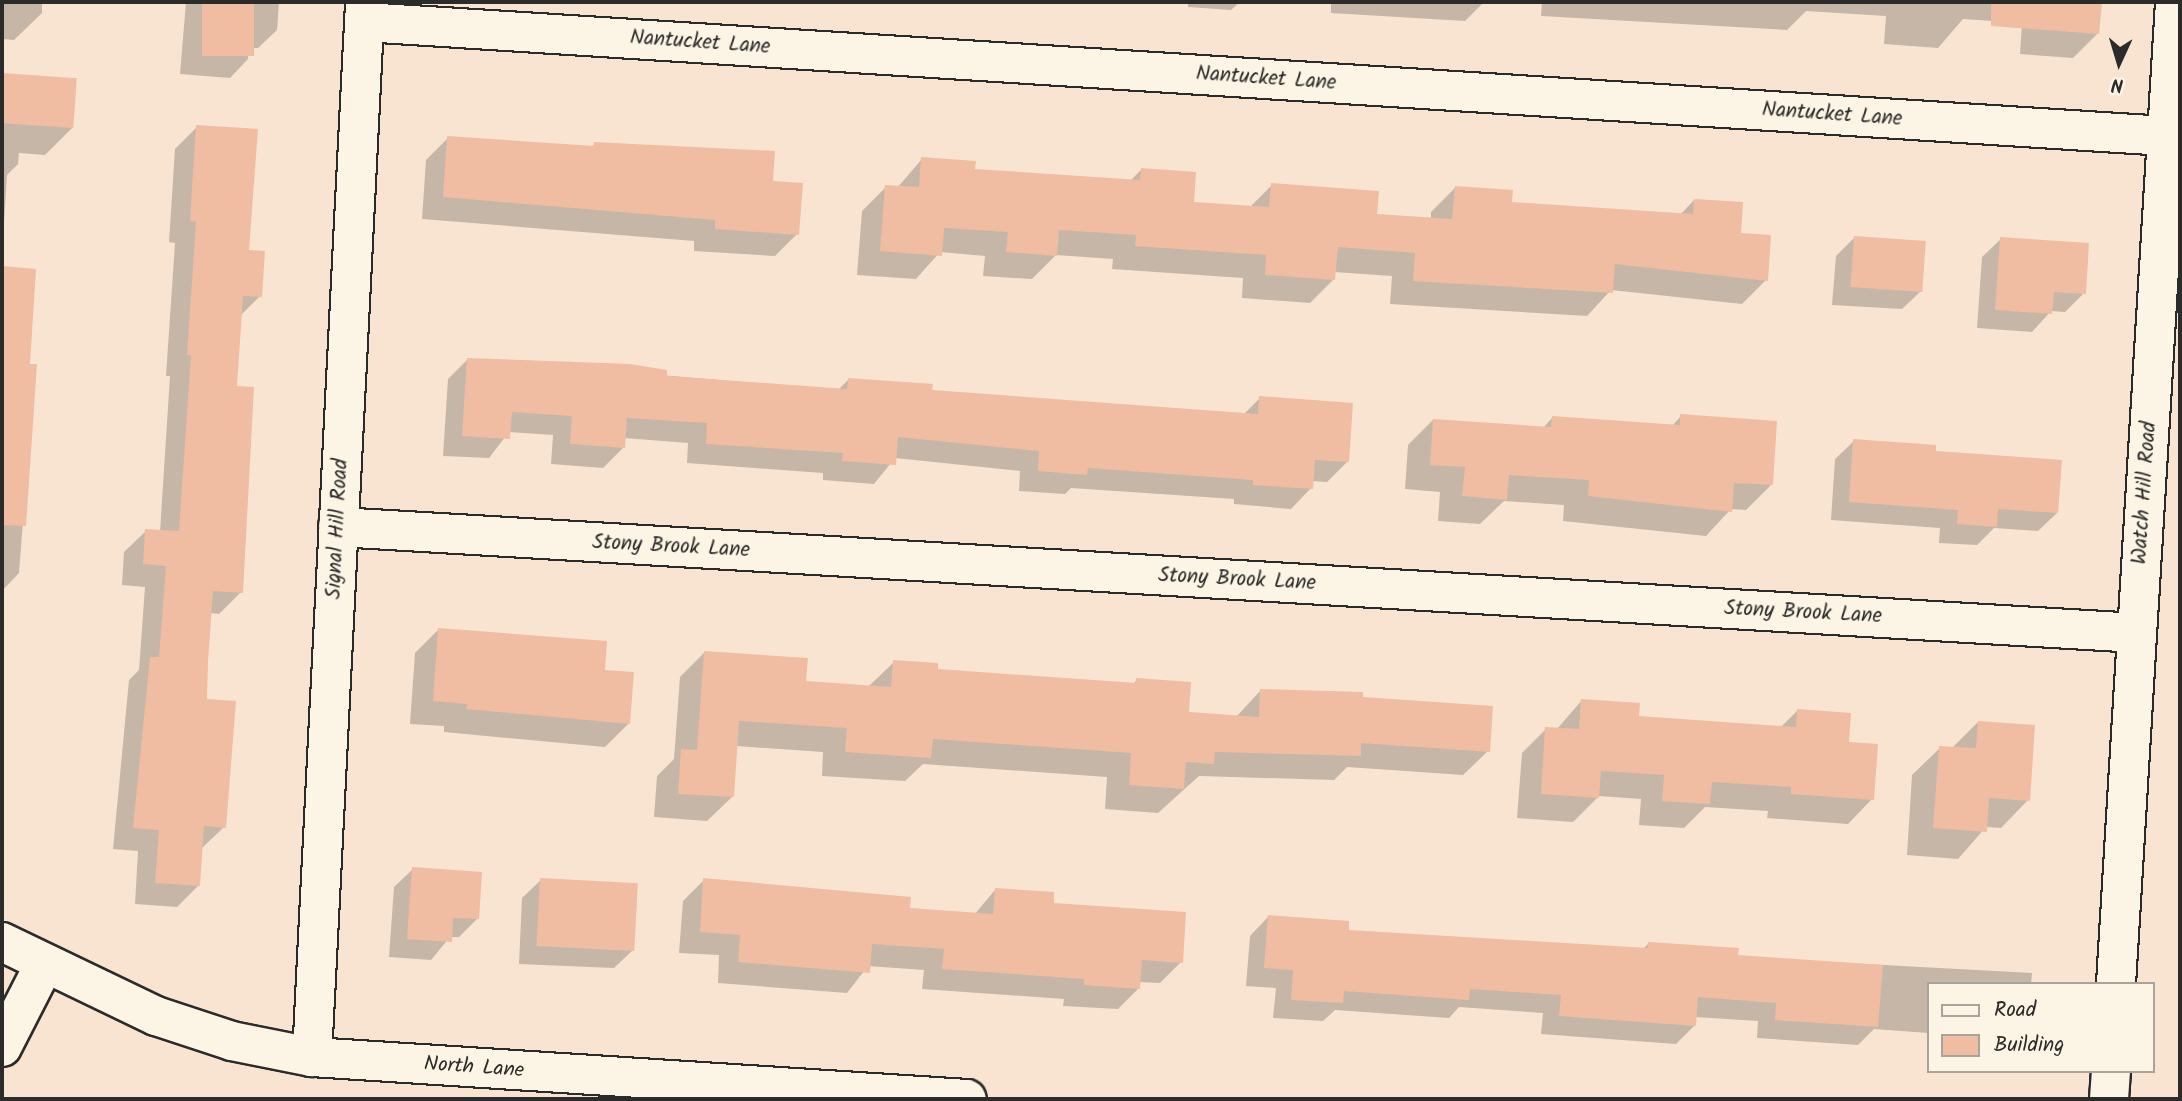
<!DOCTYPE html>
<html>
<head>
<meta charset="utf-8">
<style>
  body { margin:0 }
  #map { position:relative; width:2182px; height:1101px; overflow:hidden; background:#f8e4d1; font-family:Kalam,sans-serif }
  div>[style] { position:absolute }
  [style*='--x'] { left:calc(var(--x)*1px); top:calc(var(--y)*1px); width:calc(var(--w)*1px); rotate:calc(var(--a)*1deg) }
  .shadow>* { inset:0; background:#0003 }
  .building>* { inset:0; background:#f0bca2; transform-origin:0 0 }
  .roads { filter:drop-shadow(2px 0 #2b2b2b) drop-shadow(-2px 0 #2b2b2b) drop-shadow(0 2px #2b2b2b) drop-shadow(0 -2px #2b2b2b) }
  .minor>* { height:38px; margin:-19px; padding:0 19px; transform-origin:19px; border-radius:19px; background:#fcf5e5 }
  .tertiary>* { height:38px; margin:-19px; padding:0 19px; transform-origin:19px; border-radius:19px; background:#fcf5e5 }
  span { translate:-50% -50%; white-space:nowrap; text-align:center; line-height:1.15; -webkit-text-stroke:6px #fcf5e5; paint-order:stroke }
  .street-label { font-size:21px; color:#2b2b2b }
  .frame { position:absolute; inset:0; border:4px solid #2b2b2b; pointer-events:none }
  .legend { position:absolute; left:1927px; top:982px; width:228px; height:91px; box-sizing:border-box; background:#fcf5e5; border:2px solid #a8a49b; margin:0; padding:9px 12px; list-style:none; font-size:21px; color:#2b2b2b }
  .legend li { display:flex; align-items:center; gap:14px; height:35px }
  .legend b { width:35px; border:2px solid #a8a49b }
  .north { position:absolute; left:2084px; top:28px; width:70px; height:70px; -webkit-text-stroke:5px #fcf5e5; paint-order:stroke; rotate:184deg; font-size:19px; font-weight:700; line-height:28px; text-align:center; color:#2b2b2b }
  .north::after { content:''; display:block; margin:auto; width:24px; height:32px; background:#2b2b2b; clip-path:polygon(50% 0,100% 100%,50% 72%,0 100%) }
</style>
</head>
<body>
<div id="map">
  <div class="shadow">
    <div style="clip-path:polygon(2px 2px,42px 2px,42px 13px,14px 40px,2px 39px)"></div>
    <div style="clip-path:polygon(186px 2px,279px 2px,277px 30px,258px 48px,249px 48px,248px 59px,230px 78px,180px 74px)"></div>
    <div style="clip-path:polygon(1188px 2px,1240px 2px,1231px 10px,1188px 7px)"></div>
    <div style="clip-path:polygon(1331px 2px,1484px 2px,1465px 21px,1331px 13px)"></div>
    <div style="clip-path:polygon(1542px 2px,2100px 2px,2098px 33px,2073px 58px,2020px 54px,2022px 23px,1963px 19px,1938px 48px,1884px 44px,1886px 16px,1806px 11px,1787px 30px,1541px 16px)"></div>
    <div style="clip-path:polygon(2px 75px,76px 80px,72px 128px,45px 155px,19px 153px,18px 164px,7px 175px,2px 254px)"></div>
    <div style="clip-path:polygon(197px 127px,247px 252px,260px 296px,240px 316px,235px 388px,241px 592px,219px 614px,210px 613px,205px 701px,224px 827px,201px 849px,199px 885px,177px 907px,135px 904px,138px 851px,113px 849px,129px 680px,139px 670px,145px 587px,122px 585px,124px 552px,146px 531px,160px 532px,170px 376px,166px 376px,175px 243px,169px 242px,175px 149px)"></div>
    <div style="clip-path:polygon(448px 138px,590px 148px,595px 144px,771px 183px,797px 234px,775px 256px,694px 251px,694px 241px,422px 219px,426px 160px)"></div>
    <div style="clip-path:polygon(922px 159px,973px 170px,1130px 181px,1141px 170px,1192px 204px,1249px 208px,1272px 185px,1375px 215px,1431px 219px,1431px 212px,1455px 188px,1511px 203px,1680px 215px,1694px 200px,1739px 235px,1766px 280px,1742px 304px,1611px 290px,1587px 316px,1390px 304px,1392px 276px,1334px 272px,1334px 279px,1310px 303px,1242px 298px,1243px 278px,1112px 269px,1113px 259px,1056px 255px,1032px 279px,983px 276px,985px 256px,940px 252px,916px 279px,857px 275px,862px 211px,886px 187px,897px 188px)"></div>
    <div style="clip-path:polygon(1854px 238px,1921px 291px,1902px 309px,1832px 305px,1836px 256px)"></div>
    <div style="clip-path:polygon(2001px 239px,2084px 293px,2065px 312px,2051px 311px,2032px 332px,1977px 328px,1982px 257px)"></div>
    <div style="clip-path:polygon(2px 268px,35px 270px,28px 365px,35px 366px,19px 573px,2px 591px)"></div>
    <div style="clip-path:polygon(468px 359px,838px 390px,848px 380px,930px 392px,1243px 415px,1260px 398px,1347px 462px,1327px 482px,1312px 481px,1311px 488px,1291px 509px,1234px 504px,1234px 499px,1071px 488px,1065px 494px,1019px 491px,1020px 471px,895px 458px,874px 484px,823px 480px,823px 473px,687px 463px,688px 443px,624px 438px,623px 448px,603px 468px,551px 464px,553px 435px,509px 432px,489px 458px,443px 456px,448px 379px)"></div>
    <div style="clip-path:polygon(1681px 416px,1771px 485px,1746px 510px,1731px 509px,1706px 536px,1563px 521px,1564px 505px,1504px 501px,1480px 524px,1438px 521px,1440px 492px,1405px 489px,1408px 445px,1433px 420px,1543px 428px,1552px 418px,1671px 427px)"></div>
    <div style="clip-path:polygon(1854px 441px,1934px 453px,2057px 513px,2038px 531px,1994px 528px,1977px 545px,1939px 543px,1940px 528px,1831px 520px,1835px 459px)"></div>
    <div style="clip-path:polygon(438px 630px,603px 672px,629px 723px,605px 747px,444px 732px,444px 726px,410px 724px,415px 653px)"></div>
    <div style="clip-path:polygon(704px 653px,805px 683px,869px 686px,894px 662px,936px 670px,1133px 684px,1137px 680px,1187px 714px,1236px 717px,1261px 690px,1361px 699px,1488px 751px,1463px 775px,1347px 767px,1334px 780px,1199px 776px,1158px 813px,1105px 809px,1107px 777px,923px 764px,905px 781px,822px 776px,823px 752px,736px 746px,732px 797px,707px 821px,654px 817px,657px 776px,674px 759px,680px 677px)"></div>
    <div style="clip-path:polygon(1582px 700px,1637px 718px,1780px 728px,1797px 711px,1847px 743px,1872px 799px,1848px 824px,1767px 818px,1768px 811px,1705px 807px,1684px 828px,1639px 825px,1641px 799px,1599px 796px,1573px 822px,1517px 818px,1522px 753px,1546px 729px,1557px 729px)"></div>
    <div style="clip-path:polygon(1978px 722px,2028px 800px,2001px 828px,1986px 827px,1958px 859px,1907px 855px,1912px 775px,1940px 748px,1952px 748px)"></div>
    <div style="clip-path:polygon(413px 869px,477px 919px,459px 937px,450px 937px,431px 960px,389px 957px,394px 887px)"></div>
    <div style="clip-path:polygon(541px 880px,633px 950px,614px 968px,519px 964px,522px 898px)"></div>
    <div style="clip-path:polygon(704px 880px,908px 910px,974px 915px,995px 890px,1052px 904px,1181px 962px,1160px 983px,1139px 982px,1139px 988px,1118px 1009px,1063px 1006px,1064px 999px,922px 989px,924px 970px,868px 966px,847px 993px,718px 983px,719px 955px,679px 953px,683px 901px)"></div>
    <div style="clip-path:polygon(1268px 917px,1347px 932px,1643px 949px,1649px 943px,1736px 957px,2032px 973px,2031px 984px,1928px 984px,1928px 1033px,1874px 1029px,1858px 1045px,1757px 1038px,1758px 1021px,1695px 1017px,1695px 1025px,1676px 1044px,1541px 1034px,1543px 1013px,1459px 1007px,1449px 1018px,1335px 1010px,1323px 1021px,1273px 1018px,1276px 988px,1246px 986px,1250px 936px)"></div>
  </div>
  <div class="building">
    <div style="left:202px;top:2px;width:52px;height:54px"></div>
    <div style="clip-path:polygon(1991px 2px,2102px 2px,2099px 34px,1991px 26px)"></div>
    <div style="left:2px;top:73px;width:75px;height:50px;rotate:4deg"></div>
    <div style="clip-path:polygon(196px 125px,258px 129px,249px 250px,265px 251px,262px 297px,243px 296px,237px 386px,254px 387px,243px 593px,213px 591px,208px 661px,207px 699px,236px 701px,226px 828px,204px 826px,200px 886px,155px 883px,159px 830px,133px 828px,150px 657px,159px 657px,166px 566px,143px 564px,145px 529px,179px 531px,191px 355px,187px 355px,196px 222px,190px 221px)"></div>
    <div style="clip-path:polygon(447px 136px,594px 146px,594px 142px,775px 151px,773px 181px,803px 183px,799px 235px,715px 229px,715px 220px,443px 197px)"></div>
    <div style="clip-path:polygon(921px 157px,976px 161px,975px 169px,1140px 180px,1141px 168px,1196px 172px,1194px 202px,1269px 207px,1271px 183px,1379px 191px,1377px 214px,1452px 219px,1455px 186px,1513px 190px,1512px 202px,1693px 214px,1694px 199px,1743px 202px,1741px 233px,1771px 235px,1768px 281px,1615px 264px,1613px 293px,1413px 281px,1415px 253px,1338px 247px,1335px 280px,1265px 275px,1266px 255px,1135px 246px,1136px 235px,1059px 230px,1057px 256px,1006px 252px,1008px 232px,944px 228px,942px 256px,880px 251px,885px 185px,919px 187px)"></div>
    <div style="left:1854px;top:236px;width:72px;height:51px;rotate:4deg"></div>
    <div style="clip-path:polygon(2000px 237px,2089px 243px,2086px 294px,2054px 292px,2052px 314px,1995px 310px)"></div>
    <div style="clip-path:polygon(2px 266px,36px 269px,30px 364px,37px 364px,26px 526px,2px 525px)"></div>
    <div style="clip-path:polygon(467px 358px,630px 364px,667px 370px,667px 376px,847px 389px,848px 378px,933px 384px,932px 390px,1258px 414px,1259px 396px,1353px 403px,1349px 462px,1315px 460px,1313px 489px,1253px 485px,1253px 480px,1088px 468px,1087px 475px,1038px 471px,1039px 451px,898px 437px,896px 465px,842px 461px,843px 453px,706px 444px,707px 423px,627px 418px,625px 448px,570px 444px,572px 416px,512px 412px,510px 439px,462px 436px)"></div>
    <div style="clip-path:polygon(1680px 414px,1777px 421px,1773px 485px,1734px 483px,1732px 512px,1588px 496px,1589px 480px,1509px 475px,1507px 500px,1462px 496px,1465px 467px,1430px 465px,1433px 419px,1551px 427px,1552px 416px,1680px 425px)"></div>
    <div style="clip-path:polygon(1853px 439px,1936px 445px,1936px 451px,2062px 460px,2058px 513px,1998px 509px,1997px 527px,1957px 524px,1958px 510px,1849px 502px)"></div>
    <div style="clip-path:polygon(438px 628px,607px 641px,605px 670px,634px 672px,630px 724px,466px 709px,467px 704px,433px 701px)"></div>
    <div style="clip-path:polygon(704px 651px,808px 658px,806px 681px,891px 687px,893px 660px,938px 663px,938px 669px,1136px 683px,1136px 678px,1191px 682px,1189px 712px,1259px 717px,1260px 689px,1363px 692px,1363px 697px,1493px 706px,1490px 752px,1361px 743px,1361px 756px,1215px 752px,1214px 764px,1186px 762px,1184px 789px,1129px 785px,1131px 753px,933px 739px,931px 758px,845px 752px,847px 728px,739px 721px,734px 797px,678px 794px,681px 749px,697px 750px)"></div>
    <div style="clip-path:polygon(1581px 699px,1640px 703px,1639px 716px,1796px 727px,1797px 709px,1851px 713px,1849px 742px,1878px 744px,1874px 800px,1791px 794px,1791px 787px,1712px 782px,1710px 804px,1662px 801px,1664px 775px,1601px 771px,1599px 798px,1541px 794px,1545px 727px,1579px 729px)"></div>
    <div style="clip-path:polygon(1978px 721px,2035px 725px,2030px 801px,1989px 798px,1987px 832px,1933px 828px,1939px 746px,1976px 748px)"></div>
    <div style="clip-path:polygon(412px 867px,482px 872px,479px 919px,453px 918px,452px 942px,407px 939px)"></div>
    <div style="left:540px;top:878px;width:98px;height:68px;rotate:3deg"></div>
    <div style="clip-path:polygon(703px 878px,911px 897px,910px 908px,993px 914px,995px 888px,1054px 892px,1054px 903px,1186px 912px,1183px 963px,1142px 960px,1140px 989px,1084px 985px,1084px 979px,942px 969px,944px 949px,872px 944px,870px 973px,738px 962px,740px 935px,700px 932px)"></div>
    <div style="clip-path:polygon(1268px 915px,1349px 921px,1349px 930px,1648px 948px,1648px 942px,1739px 948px,1738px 955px,1883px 965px,1878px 1027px,1775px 1020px,1776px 1003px,1698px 997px,1696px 1026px,1559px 1016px,1561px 995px,1470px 989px,1469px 1000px,1344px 991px,1343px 1003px,1291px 1000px,1293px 970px,1264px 968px)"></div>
  </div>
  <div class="roads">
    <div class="minor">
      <div style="--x:364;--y:22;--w:1808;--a:3.62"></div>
      <div style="--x:338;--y:527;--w:1801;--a:3.37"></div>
      <div style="--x:2116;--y:984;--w:984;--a:-86.56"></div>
      <div style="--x:2;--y:1047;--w:92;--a:-62.9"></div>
      <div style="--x:312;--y:1057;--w:1056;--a:-87.12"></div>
      <div style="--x:2109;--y:1099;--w:28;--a:-86"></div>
    </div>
    <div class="tertiary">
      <div style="--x:2;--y:942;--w:171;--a:25.7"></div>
      <div style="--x:156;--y:1016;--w:80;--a:18.2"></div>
      <div style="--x:232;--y:1041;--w:82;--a:11.3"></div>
      <div style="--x:312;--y:1057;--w:656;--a:3.67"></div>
    </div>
  </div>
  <div class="street-label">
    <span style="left:700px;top:43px;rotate:4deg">Nantucket Lane</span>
    <span style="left:1266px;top:79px;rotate:4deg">Nantucket Lane</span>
    <span style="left:1832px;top:115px;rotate:4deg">Nantucket Lane</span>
    <span style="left:2145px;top:493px;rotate:-86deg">Watch Hill Road</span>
    <span style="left:338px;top:529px;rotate:-87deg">Signal Hill Road</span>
    <span style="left:671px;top:547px;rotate:3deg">Stony Brook Lane</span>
    <span style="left:1237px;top:580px;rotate:3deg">Stony Brook Lane</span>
    <span style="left:1803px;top:613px;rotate:3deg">Stony Brook Lane</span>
    <span style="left:474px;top:1068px;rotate:4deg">North Lane</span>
  </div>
  <div class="frame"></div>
  <ul class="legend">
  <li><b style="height:9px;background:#fcf5e5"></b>Road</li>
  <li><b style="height:19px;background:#f0bca2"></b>Building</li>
  </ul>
  <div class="north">N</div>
</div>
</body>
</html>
